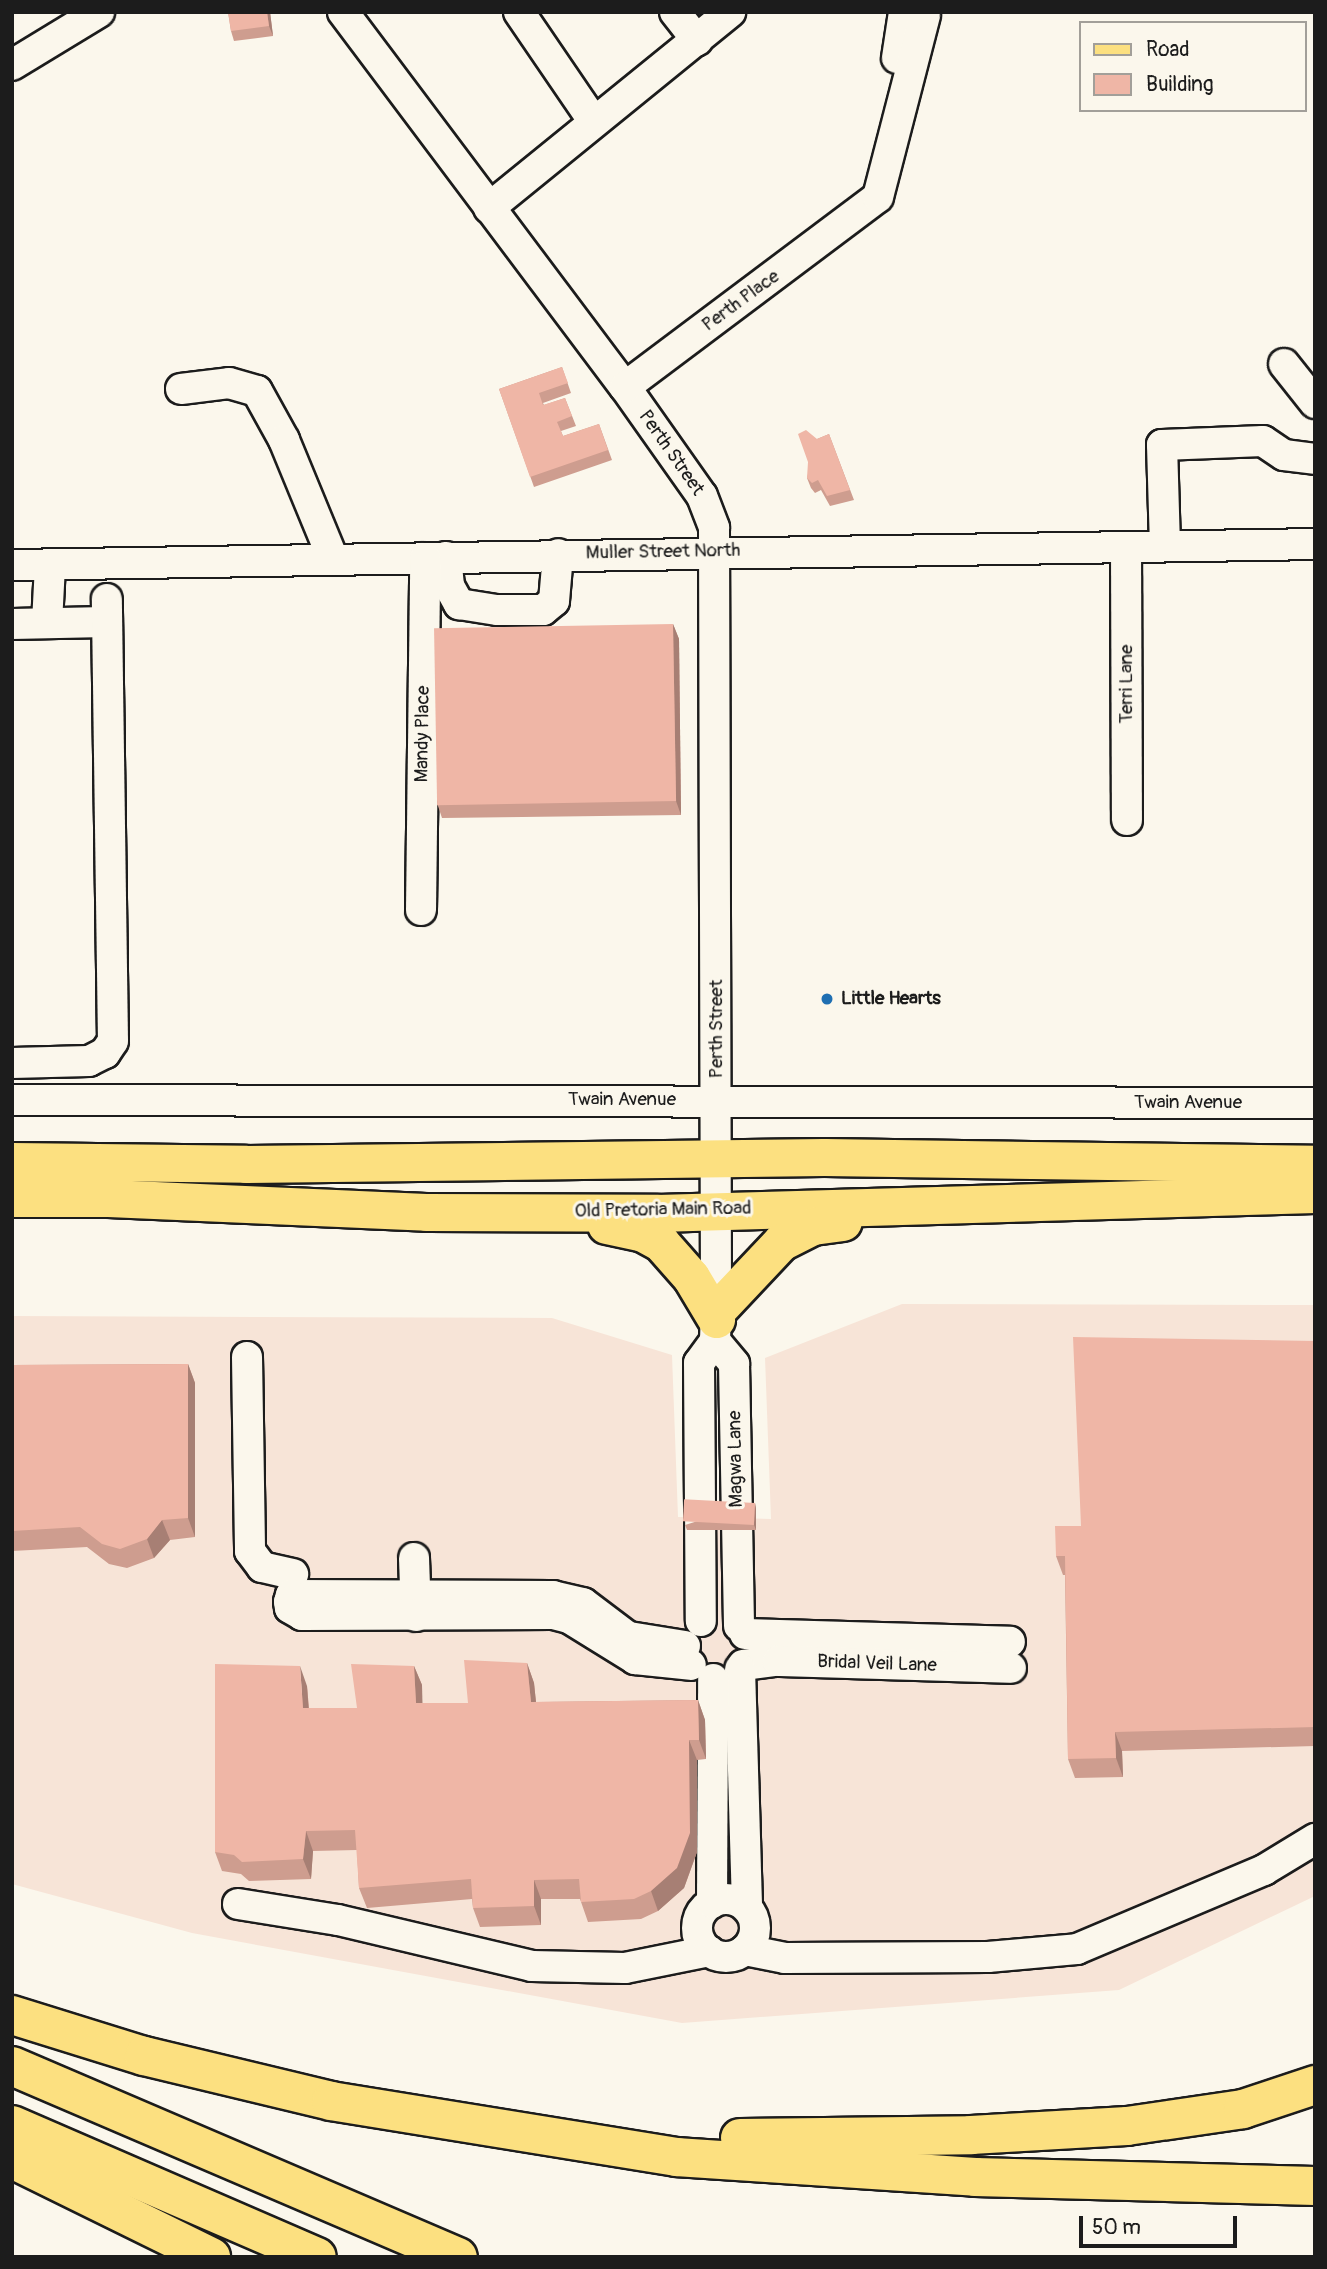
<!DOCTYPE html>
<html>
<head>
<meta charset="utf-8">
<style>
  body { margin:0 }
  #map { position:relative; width:1327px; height:2269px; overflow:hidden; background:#fbf7ec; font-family:Pangolin,sans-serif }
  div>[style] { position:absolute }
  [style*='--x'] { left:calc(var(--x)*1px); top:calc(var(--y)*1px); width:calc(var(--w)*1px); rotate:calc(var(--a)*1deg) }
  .built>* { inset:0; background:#f7e4d7 }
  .roads { filter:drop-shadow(2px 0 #1c1c1c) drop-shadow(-2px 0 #1c1c1c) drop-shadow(0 2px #1c1c1c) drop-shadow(0 -2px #1c1c1c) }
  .minor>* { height:30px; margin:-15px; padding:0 15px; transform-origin:15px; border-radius:15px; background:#fbf7ec }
  .minor>.ring { margin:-15px; padding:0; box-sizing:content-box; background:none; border:30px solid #fbf7ec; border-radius:50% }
  .major>* { height:37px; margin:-18.5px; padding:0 18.5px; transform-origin:18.5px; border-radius:18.5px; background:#fce080 }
  .highway>* { height:38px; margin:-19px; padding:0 19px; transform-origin:19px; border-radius:19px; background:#fce080 }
  .wall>* { inset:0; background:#ce9d8f }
  .shaded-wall>* { inset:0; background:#a77f74 }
  .building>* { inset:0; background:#efb6a6; transform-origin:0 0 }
  .dots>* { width:19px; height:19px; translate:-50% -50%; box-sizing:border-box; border:4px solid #fbf7ec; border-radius:50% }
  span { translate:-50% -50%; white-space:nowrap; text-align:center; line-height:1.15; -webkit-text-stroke:6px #fbf7ec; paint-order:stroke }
  .street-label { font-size:19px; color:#1c1c1c }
  .poi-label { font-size:19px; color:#1c1c1c; font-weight:700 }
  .left { translate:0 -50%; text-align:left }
  .frame { position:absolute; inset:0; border:14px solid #1c1c1c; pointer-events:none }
  .legend { position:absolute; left:1079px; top:21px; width:228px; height:91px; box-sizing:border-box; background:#fbf7ec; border:2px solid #a29f99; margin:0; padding:9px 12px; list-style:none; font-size:21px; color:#1c1c1c }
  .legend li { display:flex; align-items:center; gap:14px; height:35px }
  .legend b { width:35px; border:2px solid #a29f99 }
  .scale { position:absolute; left:1079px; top:2216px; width:158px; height:32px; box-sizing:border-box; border:4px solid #1c1c1c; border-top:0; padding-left:9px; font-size:21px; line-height:24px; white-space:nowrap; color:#1c1c1c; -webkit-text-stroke:5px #fbf7ec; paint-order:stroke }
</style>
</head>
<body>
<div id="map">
  <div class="built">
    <div style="clip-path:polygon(902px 1304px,1315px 1305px,1315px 1896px,1119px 1990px,682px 2023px,192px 1933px,12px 1884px,12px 1316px,552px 1318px,672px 1355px,678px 1517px,771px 1519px,765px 1358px)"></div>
  </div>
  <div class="roads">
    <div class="minor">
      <div style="--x:343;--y:12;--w:469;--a:53.1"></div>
      <div style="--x:625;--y:387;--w:133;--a:54.8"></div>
      <div style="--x:702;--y:496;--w:34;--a:69"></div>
      <div style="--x:714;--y:528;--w:783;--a:89.85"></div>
      <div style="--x:716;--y:1311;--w:30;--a:92"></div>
      <div style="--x:715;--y:1341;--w:27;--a:126"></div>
      <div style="--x:699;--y:1363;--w:258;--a:89.6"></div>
      <div style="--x:519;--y:12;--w:133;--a:55.7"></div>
      <div style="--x:675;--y:12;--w:36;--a:52"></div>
      <div style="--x:897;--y:58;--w:47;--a:-81.3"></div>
      <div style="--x:12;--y:65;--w:102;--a:-31.3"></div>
      <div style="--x:489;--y:208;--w:311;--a:-39.1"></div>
      <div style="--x:1284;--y:364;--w:50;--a:51.5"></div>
      <div style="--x:625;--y:387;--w:316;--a:-36.9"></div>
      <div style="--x:878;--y:197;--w:188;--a:-75.5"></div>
      <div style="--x:181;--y:389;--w:48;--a:-7.1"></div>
      <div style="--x:229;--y:383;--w:29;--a:16"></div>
      <div style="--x:257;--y:391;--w:56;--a:61.1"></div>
      <div style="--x:284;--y:440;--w:129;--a:67.6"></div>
      <div style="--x:1165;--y:546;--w:101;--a:-91.7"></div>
      <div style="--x:1162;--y:445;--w:101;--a:-2.3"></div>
      <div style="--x:1263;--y:441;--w:25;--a:34"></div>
      <div style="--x:1284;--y:455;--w:31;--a:7"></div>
      <div style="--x:1126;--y:548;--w:272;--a:89.8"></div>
      <div style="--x:446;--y:557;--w:29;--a:84"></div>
      <div style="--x:449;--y:586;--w:21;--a:61"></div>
      <div style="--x:459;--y:604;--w:38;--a:9"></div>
      <div style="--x:497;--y:610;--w:46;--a:0"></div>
      <div style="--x:543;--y:610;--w:14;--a:-39"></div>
      <div style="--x:554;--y:601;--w:47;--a:-85.1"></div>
      <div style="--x:12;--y:565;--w:1303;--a:-0.92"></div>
      <div style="--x:47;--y:623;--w:58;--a:-87"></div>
      <div style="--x:12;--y:624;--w:94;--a:-1.2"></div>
      <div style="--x:421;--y:910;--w:352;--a:-89.3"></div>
      <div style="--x:12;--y:1063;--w:77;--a:-1.5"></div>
      <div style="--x:89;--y:1061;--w:18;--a:-27"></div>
      <div style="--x:105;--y:1053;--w:14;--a:-56"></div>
      <div style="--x:113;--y:1041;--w:442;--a:-90.8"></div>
      <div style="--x:12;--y:1100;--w:1303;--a:0.13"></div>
      <div style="--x:715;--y:1341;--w:30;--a:50"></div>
      <div style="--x:734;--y:1364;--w:262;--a:88.9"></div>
      <div style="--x:247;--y:1357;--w:194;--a:89.1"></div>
      <div style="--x:250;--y:1551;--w:20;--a:53"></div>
      <div style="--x:262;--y:1567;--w:32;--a:13"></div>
      <div style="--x:414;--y:1558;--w:58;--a:88"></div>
      <div style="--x:745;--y:1634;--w:265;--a:1.7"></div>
      <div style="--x:685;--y:1646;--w:58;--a:-171"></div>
      <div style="--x:628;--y:1637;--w:56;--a:-142.9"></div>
      <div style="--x:583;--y:1603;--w:31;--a:-167"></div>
      <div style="--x:553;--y:1596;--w:262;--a:-179.8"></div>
      <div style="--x:291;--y:1595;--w:7;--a:106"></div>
      <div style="--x:289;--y:1602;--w:6;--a:81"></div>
      <div style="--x:290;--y:1608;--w:14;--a:30"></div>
      <div style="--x:302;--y:1615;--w:251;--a:-0.2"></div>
      <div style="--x:553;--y:1614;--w:16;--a:14"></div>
      <div style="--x:569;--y:1618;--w:78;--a:31.8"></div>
      <div style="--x:635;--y:1659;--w:56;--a:6.1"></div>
      <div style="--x:743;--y:1665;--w:35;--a:-7"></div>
      <div style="--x:778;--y:1661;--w:233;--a:1.7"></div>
      <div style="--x:740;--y:1669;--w:239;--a:88.3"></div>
      <div class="ring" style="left:697px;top:1899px;width:28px;height:28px"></div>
      <div style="--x:712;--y:1903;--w:224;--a:-89.7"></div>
      <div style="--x:238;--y:1904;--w:101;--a:9.1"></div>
      <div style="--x:338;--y:1920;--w:199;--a:13.3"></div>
      <div style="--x:532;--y:1966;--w:93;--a:1.2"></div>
      <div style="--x:625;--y:1968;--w:86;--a:-11.4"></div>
      <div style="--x:745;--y:1950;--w:41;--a:11.3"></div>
      <div style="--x:785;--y:1958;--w:203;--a:-0.3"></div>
      <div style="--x:988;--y:1957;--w:89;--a:-5.1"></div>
      <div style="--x:1077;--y:1949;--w:203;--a:-22.9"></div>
      <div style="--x:1264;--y:1870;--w:60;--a:-31.3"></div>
    </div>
    <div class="major">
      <div style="--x:12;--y:1161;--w:234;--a:0.7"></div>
      <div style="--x:246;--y:1164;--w:578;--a:-0.69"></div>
      <div style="--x:824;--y:1157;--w:491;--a:0.8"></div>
      <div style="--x:12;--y:1198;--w:96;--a:0"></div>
      <div style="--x:108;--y:1198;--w:318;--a:2.5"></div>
      <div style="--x:426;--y:1212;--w:231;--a:0.2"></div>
      <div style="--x:657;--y:1213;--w:658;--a:-1.65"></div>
      <div style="--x:606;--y:1225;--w:38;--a:12"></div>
      <div style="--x:643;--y:1233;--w:21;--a:29"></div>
      <div style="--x:661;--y:1243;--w:45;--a:48.6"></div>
      <div style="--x:691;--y:1277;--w:49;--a:59.2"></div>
      <div style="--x:716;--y:1311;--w:95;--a:-46.7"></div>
      <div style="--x:781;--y:1242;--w:36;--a:-27"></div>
      <div style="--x:813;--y:1226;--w:30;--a:-8"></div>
    </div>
    <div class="highway">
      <div style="--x:12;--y:2015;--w:138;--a:17.3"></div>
      <div style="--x:144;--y:2056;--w:192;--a:13.5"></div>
      <div style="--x:331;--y:2101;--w:350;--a:9.2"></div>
      <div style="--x:676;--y:2157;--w:300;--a:3.8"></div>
      <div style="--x:975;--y:2177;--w:340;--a:1.5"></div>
      <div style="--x:12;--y:2066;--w:485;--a:23.2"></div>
      <div style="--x:12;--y:2125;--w:332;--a:23.4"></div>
      <div style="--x:740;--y:2138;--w:231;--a:-0.7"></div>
      <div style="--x:971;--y:2135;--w:156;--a:-3.3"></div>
      <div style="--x:1127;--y:2126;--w:117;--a:-8.3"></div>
      <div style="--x:1243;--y:2109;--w:76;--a:-18.4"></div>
      <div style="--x:12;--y:2159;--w:222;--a:26.2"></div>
    </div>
  </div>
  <div class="wall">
    <div style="clip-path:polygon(228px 12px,270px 12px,273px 36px,234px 41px,231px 31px)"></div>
    <div style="clip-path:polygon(562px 367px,571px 393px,543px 403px,544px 405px,565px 398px,576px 426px,561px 431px,563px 436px,599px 424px,612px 460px,534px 487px,499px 389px)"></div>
    <div style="clip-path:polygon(829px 434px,854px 500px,830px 506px,821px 490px,815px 493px,811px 488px,807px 478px,817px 439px)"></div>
    <div style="clip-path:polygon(673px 624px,679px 639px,681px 815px,442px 818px,437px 803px)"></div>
    <div style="clip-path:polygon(1315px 1341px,1315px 1746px,1122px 1751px,1123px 1777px,1075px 1778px,1068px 1759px,1065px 1575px,1063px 1575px,1056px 1556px,1081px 1526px)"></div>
    <div style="clip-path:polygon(188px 1364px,195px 1383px,195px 1537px,170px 1540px,154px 1558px,127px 1568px,109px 1564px,87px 1547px,12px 1551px,12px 1365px)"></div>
    <div style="clip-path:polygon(755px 1503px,756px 1509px,756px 1530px,687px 1530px,685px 1525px)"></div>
    <div style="clip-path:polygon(527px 1663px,534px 1683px,536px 1702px,698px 1700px,705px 1720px,706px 1759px,697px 1760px,697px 1852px,684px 1888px,658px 1911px,641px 1919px,588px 1922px,580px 1899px,541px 1899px,541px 1925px,480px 1927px,473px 1908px,472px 1899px,367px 1908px,359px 1888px,357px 1850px,313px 1851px,311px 1879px,249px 1881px,241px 1874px,222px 1871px,215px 1852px,307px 1686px,309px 1708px,357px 1708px,414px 1666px,422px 1685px,422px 1703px,468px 1703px)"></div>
  </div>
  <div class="shaded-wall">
    <div style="clip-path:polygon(267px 12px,270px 12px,273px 36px,269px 26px)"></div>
    <div style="clip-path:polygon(673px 624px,679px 639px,681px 815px,676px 801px)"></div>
    <div style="clip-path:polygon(188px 1364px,195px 1383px,195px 1537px,188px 1518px)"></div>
    <div style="clip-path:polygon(755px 1503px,756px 1509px,756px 1530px,754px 1525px)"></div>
    <div style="clip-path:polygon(162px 1520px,170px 1540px,154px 1558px,147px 1539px)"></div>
    <div style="clip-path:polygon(527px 1663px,534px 1683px,538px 1722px,531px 1702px)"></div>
    <div style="clip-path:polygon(300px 1666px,307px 1686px,310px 1728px,303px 1708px)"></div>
    <div style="clip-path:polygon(414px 1666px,422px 1685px,423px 1723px,416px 1703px)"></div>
    <div style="clip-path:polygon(698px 1700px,705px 1720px,706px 1759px,699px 1740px)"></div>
    <div style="clip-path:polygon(1115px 1732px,1122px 1751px,1123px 1777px,1116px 1758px)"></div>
    <div style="clip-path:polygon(689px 1740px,697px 1760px,697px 1852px,684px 1888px,658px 1911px,651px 1891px)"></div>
    <div style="clip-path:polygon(306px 1831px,313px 1851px,311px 1879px,303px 1859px)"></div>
    <div style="clip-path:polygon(534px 1880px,541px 1899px,541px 1925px,534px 1906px)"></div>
  </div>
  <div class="building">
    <div style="clip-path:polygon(228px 12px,267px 12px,269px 26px,231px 31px)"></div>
    <div style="clip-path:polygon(562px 367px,568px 383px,539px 393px,543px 405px,565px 398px,572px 416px,557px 422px,563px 436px,599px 424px,608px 450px,530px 477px,499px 389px)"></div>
    <div style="clip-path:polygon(806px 430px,817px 439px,829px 434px,850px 490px,827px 496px,818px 480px,812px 483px,807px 478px,808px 462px,798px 434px)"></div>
    <div style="left:673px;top:624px;width:177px;height:239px;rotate:89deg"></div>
    <div style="clip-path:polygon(1073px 1337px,1315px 1341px,1315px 1727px,1115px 1732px,1116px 1758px,1068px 1759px,1065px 1556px,1056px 1556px,1055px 1526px,1081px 1526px)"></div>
    <div style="clip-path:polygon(188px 1364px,188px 1518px,162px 1520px,147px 1539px,120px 1549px,102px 1544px,80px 1527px,12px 1531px,12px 1365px)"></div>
    <div style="left:755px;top:1503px;width:22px;height:71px;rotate:93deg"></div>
    <div style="clip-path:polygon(464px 1660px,527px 1663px,531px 1702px,698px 1700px,699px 1740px,689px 1740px,690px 1833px,677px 1868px,651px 1891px,634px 1899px,581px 1902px,579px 1879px,534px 1880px,534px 1906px,473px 1908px,471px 1879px,359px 1888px,355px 1830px,306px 1831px,303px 1859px,242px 1862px,234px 1855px,215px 1852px,215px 1664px,300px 1666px,303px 1708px,357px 1708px,351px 1664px,414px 1666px,416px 1703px,468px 1703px)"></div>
  </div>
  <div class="dots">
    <div style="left:827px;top:999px;background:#1f6fb2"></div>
  </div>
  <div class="street-label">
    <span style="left:741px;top:301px;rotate:-36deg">Perth Place</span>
    <span style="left:671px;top:453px;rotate:55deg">Perth Street</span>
    <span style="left:663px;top:552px;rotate:-1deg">Muller Street North</span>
    <span style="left:1127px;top:684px;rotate:-90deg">Terri Lane</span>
    <span style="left:423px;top:734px;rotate:-89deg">Mandy Place</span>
    <span style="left:717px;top:1029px;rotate:-90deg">Perth Street</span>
    <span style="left:622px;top:1100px">Twain Avenue</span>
    <span style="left:1188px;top:1103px">Twain Avenue</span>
    <span style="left:663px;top:1210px;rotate:-1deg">Old Pretoria Main Road</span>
    <span style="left:736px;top:1459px;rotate:-91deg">Magwa Lane</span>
    <span style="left:877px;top:1664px;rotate:2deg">Bridal Veil Lane</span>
  </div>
  <div class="poi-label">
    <span class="left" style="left:841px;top:999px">Little Hearts</span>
  </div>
  <div class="frame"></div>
  <ul class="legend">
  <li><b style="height:9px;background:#fce080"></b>Road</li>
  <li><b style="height:19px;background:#efb6a6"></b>Building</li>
  </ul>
  <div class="scale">50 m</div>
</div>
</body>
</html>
